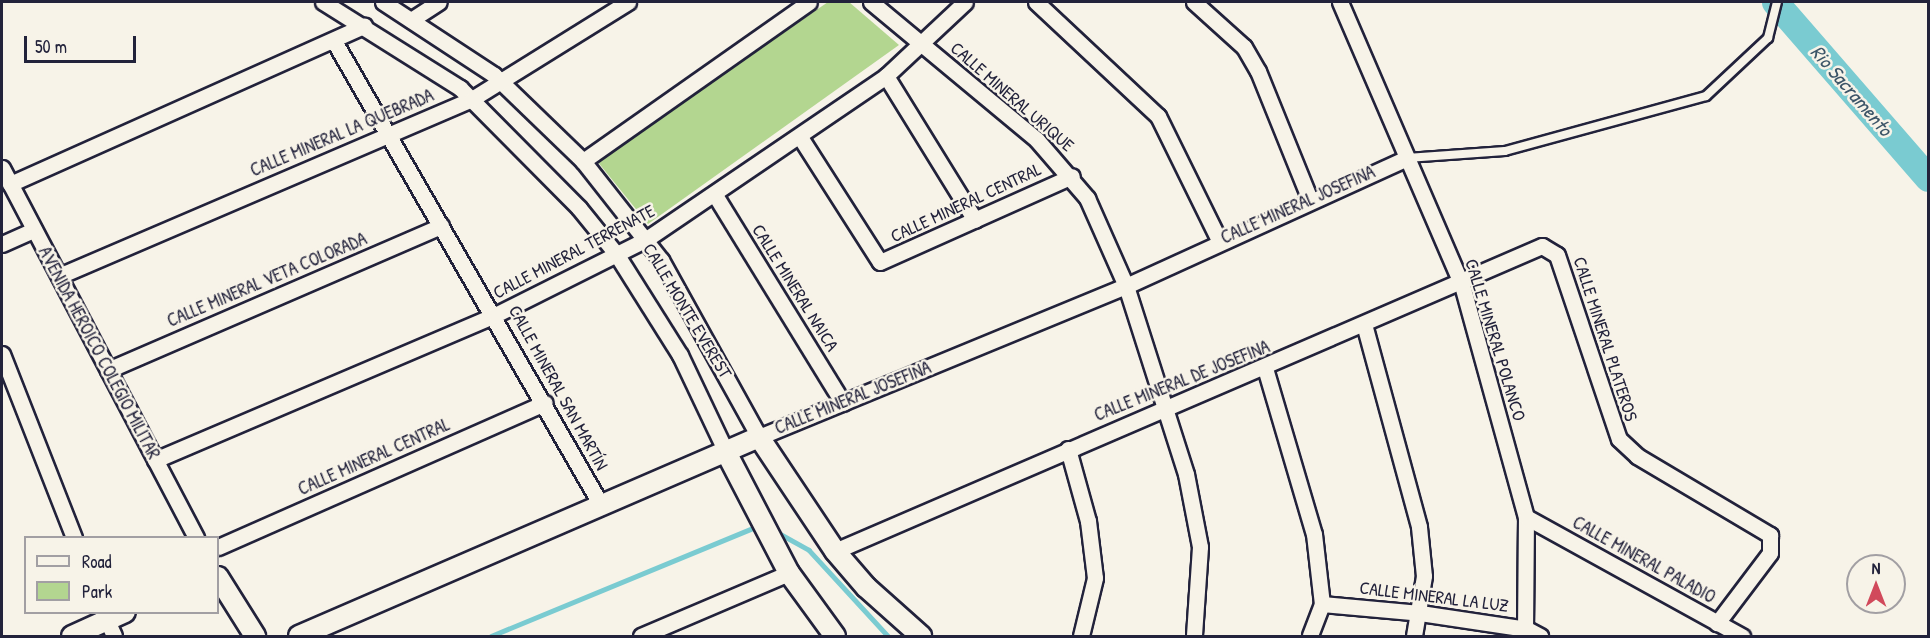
<!DOCTYPE html>
<html>
<head>
<meta charset="utf-8">
<style>
  body { margin:0 }
  #map { position:relative; width:1930px; height:638px; overflow:hidden; background:#f7f3e8; font-family:"Patrick Hand",sans-serif }
  div>[style] { position:absolute }
  [style*='--x'] { left:calc(var(--x)*1px); top:calc(var(--y)*1px); width:calc(var(--w)*1px); rotate:calc(var(--a)*1deg) }
  .green>* { inset:0; background:#b3d690 }
  .stream>* { height:4.5px; margin:-2.25px; padding:0 2.25px; transform-origin:2.25px; border-radius:2.25px; background:#7acbd1 }
  .river>* { height:27px; margin:-13.5px; padding:0 13.5px; transform-origin:13.5px; border-radius:13.5px; background:#7acbd1 }
  .roads { filter:drop-shadow(2px 0 #22223b) drop-shadow(-2px 0 #22223b) drop-shadow(0 2px #22223b) drop-shadow(0 -2px #22223b) }
  .service>* { height:8px; margin:-4px; padding:0 4px; transform-origin:4px; border-radius:4px; background:#f7f3e8 }
  .minor>* { height:15px; margin:-7.5px; padding:0 7.5px; transform-origin:7.5px; border-radius:7.5px; background:#f7f3e8 }
  .tertiary>* { height:20px; margin:-10px; padding:0 10px; transform-origin:10px; border-radius:10px; background:#f7f3e8 }
  span { translate:-50% -50%; white-space:nowrap; text-align:center; line-height:1.15; -webkit-text-stroke:5px #f7f3e8; paint-order:stroke }
  .street-label { font-size:18px; color:#22223b }
  .water-label { font-size:20px; color:#3c5568; font-style:italic }
  .frame { position:absolute; inset:0; border:3px solid #22223b; pointer-events:none }
  .legend { position:absolute; left:24px; top:536px; width:195px; height:78px; box-sizing:border-box; background:#f7f3e8; border:2px solid #a29fa3; margin:0; padding:8px 10px; list-style:none; font-size:18px; color:#22223b }
  .legend li { display:flex; align-items:center; gap:12px; height:30px }
  .legend b { width:30px; border:2px solid #a29fa3 }
  .north { position:absolute; left:1846px; top:554px; width:60px; height:60px; box-sizing:border-box; background:#f7f3e8; border:2px solid #a29fa3; border-radius:50%; rotate:0deg; font-size:16px; font-weight:700; line-height:24px; text-align:center; color:#22223b }
  .north::after { content:''; display:block; margin:auto; width:21px; height:27px; background:#d1495b; clip-path:polygon(50% 0,100% 100%,50% 72%,0 100%) }
  .scale { position:absolute; left:24px; top:36px; width:112px; height:27px; box-sizing:border-box; border:3px solid #22223b; border-top:0; padding-left:8px; font-size:18px; line-height:21px; white-space:nowrap; color:#22223b; -webkit-text-stroke:4px #f7f3e8; paint-order:stroke }
</style>
</head>
<body>
<div id="map">
  <div class="green">
    <div style="clip-path:polygon(828px 2px,849px 2px,899px 45px,648px 224px,597px 161px)"></div>
  </div>
  <div class="stream">
    <div style="--x:775;--y:531;--w:39;--a:29"></div>
    <div style="--x:809;--y:550;--w:117;--a:47.4"></div>
    <div style="--x:491;--y:636;--w:291;--a:-22.4"></div>
  </div>
  <div class="river">
    <div style="--x:1775;--y:2;--w:233;--a:49"></div>
  </div>
  <div class="roads">
    <div class="service">
      <div style="--x:1407;--y:158;--w:98;--a:-4.1"></div>
      <div style="--x:1505;--y:151;--w:208;--a:-15.3"></div>
      <div style="--x:1706;--y:96;--w:85;--a:-43.1"></div>
      <div style="--x:1768;--y:38;--w:37;--a:-76"></div>
    </div>
    <div class="minor">
      <div style="--x:323;--y:2;--w:162;--a:32.1"></div>
      <div style="--x:460;--y:88;--w:169;--a:45.2"></div>
      <div style="--x:579;--y:208;--w:60;--a:51"></div>
      <div style="--x:617;--y:255;--w:118;--a:57.8"></div>
      <div style="--x:680;--y:355;--w:107;--a:64.6"></div>
      <div style="--x:383;--y:2;--w:133;--a:33.3"></div>
      <div style="--x:494;--y:75;--w:124;--a:44"></div>
      <div style="--x:583;--y:161;--w:126;--a:51.8"></div>
      <div style="--x:661;--y:260;--w:202;--a:61"></div>
      <div style="--x:759;--y:437;--w:397;--a:-22.4"></div>
      <div style="--x:1126;--y:286;--w:307;--a:-24.5"></div>
      <div style="--x:871;--y:2;--w:216;--a:39.7"></div>
      <div style="--x:1037;--y:140;--w:77;--a:49.2"></div>
      <div style="--x:1087;--y:198;--w:96;--a:66.1"></div>
      <div style="--x:1126;--y:286;--w:197;--a:72.3"></div>
      <div style="--x:1186;--y:474;--w:74;--a:79.1"></div>
      <div style="--x:1200;--y:547;--w:89;--a:93.9"></div>
      <div style="--x:1036;--y:2;--w:167;--a:43.1"></div>
      <div style="--x:1158;--y:116;--w:138;--a:63.8"></div>
      <div style="--x:1194;--y:2;--w:67;--a:42"></div>
      <div style="--x:1244;--y:47;--w:28;--a:60"></div>
      <div style="--x:1258;--y:71;--w:139;--a:68"></div>
      <div style="--x:1340;--y:2;--w:308;--a:66.7"></div>
      <div style="--x:1462;--y:285;--w:241;--a:74.6"></div>
      <div style="--x:1526;--y:517;--w:119;--a:90.5"></div>
      <div style="--x:411;--y:20;--w:33;--a:-33"></div>
      <div style="--x:334;--y:41;--w:535;--a:60.08"></div>
      <div style="--x:886;--y:76;--w:169;--a:58.3"></div>
      <div style="--x:800;--y:137;--w:148;--a:57.4"></div>
      <div style="--x:880;--y:262;--w:210;--a:-24.1"></div>
      <div style="--x:583;--y:161;--w:276;--a:-35.1"></div>
      <div style="--x:2;--y:168;--w:418;--a:62.3"></div>
      <div style="--x:10;--y:184;--w:388;--a:-24.1"></div>
      <div style="--x:715;--y:195;--w:244;--a:58.4"></div>
      <div style="--x:2;--y:244;--w:35;--a:-24"></div>
      <div style="--x:59;--y:276;--w:449;--a:-23.2"></div>
      <div style="--x:472;--y:99;--w:184;--a:-31.9"></div>
      <div style="--x:1364;--y:324;--w:210;--a:74.8"></div>
      <div style="--x:1419;--y:527;--w:49;--a:84.2"></div>
      <div style="--x:1424;--y:576;--w:61;--a:99.5"></div>
      <div style="--x:2;--y:354;--w:198;--a:68.6"></div>
      <div style="--x:1265;--y:368;--w:173;--a:73.6"></div>
      <div style="--x:1314;--y:534;--w:70;--a:83.5"></div>
      <div style="--x:1322;--y:604;--w:34;--a:111"></div>
      <div style="--x:108;--y:370;--w:363;--a:-23.4"></div>
      <div style="--x:1068;--y:449;--w:75;--a:74.5"></div>
      <div style="--x:1088;--y:521;--w:57;--a:83"></div>
      <div style="--x:1095;--y:578;--w:60;--a:103.6"></div>
      <div style="--x:155;--y:460;--w:370;--a:-23.1"></div>
      <div style="--x:495;--y:315;--w:168;--a:-26.6"></div>
      <div style="--x:645;--y:240;--w:292;--a:-34.2"></div>
      <div style="--x:886;--y:76;--w:108;--a:-43.1"></div>
      <div style="--x:1526;--y:517;--w:247;--a:28.9"></div>
      <div style="--x:218;--y:547;--w:357;--a:-23.8"></div>
      <div style="--x:835;--y:551;--w:770;--a:-23.34"></div>
      <div style="--x:1542;--y:246;--w:17;--a:31"></div>
      <div style="--x:1557;--y:255;--w:194;--a:71.4"></div>
      <div style="--x:1619;--y:439;--w:25;--a:43"></div>
      <div style="--x:1637;--y:456;--w:155;--a:30.7"></div>
      <div style="--x:1770;--y:535;--w:18;--a:90"></div>
      <div style="--x:1770;--y:553;--w:88;--a:127.1"></div>
      <div style="--x:1322;--y:604;--w:98;--a:5.2"></div>
      <div style="--x:1420;--y:613;--w:108;--a:8.5"></div>
      <div style="--x:1527;--y:629;--w:15;--a:28"></div>
      <div style="--x:103;--y:612;--w:26;--a:65"></div>
      <div style="--x:641;--y:636;--w:161;--a:-23.1"></div>
    </div>
    <div class="tertiary">
      <div style="--x:726;--y:452;--w:136;--a:62.5"></div>
      <div style="--x:789;--y:573;--w:78;--a:53.9"></div>
      <div style="--x:218;--y:577;--w:70;--a:57.9"></div>
      <div style="--x:72;--y:636;--w:58;--a:-24.4"></div>
      <div style="--x:299;--y:636;--w:501;--a:-23.39"></div>
      <div style="--x:759;--y:437;--w:137;--a:56.3"></div>
      <div style="--x:835;--y:551;--w:48;--a:49.3"></div>
      <div style="--x:866;--y:587;--w:74;--a:41.7"></div>
    </div>
  </div>
  <div class="street-label">
    <span style="left:1012px;top:97px;rotate:41deg">CALLE MINERAL URIQUE</span>
    <span style="left:342px;top:133px;rotate:-23deg">CALLE MINERAL LA QUEBRADA</span>
    <span style="left:966px;top:203px;rotate:-25deg">CALLE MINERAL CENTRAL</span>
    <span style="left:1298px;top:205px;rotate:-24deg">CALLE MINERAL JOSEFINA</span>
    <span style="left:574px;top:252px;rotate:-28deg">CALLE MINERAL TERRENATE</span>
    <span style="left:267px;top:280px;rotate:-23deg">CALLE MINERAL VETA COLORADA</span>
    <span style="left:795px;top:288px;rotate:58deg">CALLE MINERAL NAICA</span>
    <span style="left:687px;top:311px;rotate:59deg">CALLE MONTE EVEREST</span>
    <span style="left:1605px;top:339px;rotate:72deg">CALLE MINERAL PLATEROS</span>
    <span style="left:1495px;top:340px;rotate:73deg">CALLE MINERAL POLANCO</span>
    <span style="left:99px;top:353px;rotate:62deg">AVENIDA HEROICO COLEGIO MILITAR</span>
    <span style="left:1182px;top:381px;rotate:-22deg">CALLE MINERAL DE JOSEFINA</span>
    <span style="left:558px;top:388px;rotate:61deg">CALLE MINERAL SAN MARTÍN</span>
    <span style="left:853px;top:398px;rotate:-22deg">CALLE MINERAL JOSEFINA</span>
    <span style="left:374px;top:457px;rotate:-24deg">CALLE MINERAL CENTRAL</span>
    <span style="left:1644px;top:560px;rotate:29deg">CALLE MINERAL PALADIO</span>
    <span style="left:1434px;top:597px;rotate:7deg">CALLE MINERAL LA LUZ</span>
  </div>
  <div class="water-label">
    <span style="left:1852px;top:90px;rotate:49deg">Rio Sacramento</span>
  </div>
  <div class="frame"></div>
  <ul class="legend">
  <li><b style="height:8px;background:#f7f3e8"></b>Road</li>
  <li><b style="height:16px;background:#b3d690"></b>Park</li>
  </ul>
  <div class="north">N</div>
  <div class="scale">50 m</div>
</div>
</body>
</html>
